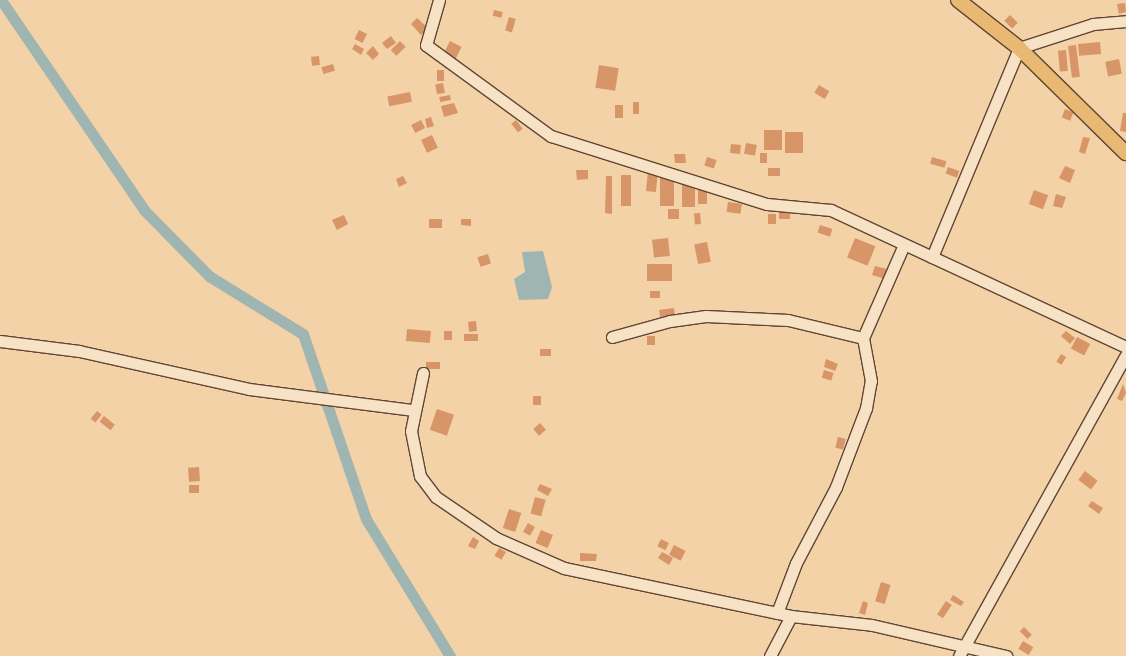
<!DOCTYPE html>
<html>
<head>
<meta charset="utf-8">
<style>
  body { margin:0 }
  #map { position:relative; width:1126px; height:656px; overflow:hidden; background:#f2d2a6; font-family:"IM FELL Double Pica",serif }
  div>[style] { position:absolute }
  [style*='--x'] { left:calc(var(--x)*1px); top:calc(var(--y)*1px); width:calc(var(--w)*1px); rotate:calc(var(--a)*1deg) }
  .water>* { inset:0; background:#9fb5b2 }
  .canal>* { height:11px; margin:-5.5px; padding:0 5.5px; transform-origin:5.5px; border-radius:5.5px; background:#9fb5b2 }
  .building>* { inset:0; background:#d89567; transform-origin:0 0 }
  .roads { filter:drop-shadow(1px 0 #604634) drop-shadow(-1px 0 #604634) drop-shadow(0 1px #604634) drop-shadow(0 -1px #604634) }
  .minor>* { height:11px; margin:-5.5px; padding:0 5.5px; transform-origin:5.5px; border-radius:5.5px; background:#f7e2c5 }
  .major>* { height:14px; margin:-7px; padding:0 7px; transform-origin:7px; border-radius:7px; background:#e9b973 }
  span { translate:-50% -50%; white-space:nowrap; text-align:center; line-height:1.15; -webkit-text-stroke:4px #f7e2c5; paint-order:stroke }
</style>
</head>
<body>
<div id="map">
  <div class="water">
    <div style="clip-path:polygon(543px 251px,552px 287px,548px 299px,519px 300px,514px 279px,525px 272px,522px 252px)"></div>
  </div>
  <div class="canal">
    <div style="--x:1;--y:0;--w:254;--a:55.7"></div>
    <div style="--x:144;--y:210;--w:93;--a:45.4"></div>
    <div style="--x:209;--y:276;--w:110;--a:31.7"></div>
    <div style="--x:303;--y:334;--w:195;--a:71.2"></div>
    <div style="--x:366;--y:519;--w:161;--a:58.5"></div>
  </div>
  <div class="building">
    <div style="clip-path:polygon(1125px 3px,1126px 12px,1119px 14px,1117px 4px)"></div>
    <div style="left:494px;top:10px;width:9px;height:6px;rotate:13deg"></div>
    <div style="left:1010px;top:15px;width:11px;height:8px;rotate:45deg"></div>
    <div style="left:509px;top:17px;width:7px;height:14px;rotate:16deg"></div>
    <div style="clip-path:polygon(417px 18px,428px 28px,421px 35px,411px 24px)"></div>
    <div style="left:359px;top:30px;width:9px;height:10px;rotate:27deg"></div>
    <div style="clip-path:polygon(391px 36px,396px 43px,387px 49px,382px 43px)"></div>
    <div style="left:400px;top:41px;width:8px;height:13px;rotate:45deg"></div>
    <div style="left:450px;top:41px;width:13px;height:14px;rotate:27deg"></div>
    <div style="left:1100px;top:42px;width:12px;height:22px;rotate:85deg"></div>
    <div style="clip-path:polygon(355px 44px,364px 49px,361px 55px,352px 49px)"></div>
    <div style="left:1076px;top:45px;width:32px;height:8px;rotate:83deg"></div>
    <div style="clip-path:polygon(373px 46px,379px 54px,373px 60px,366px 53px)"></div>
    <div style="left:1066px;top:50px;width:21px;height:8px;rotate:85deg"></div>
    <div style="left:319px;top:56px;width:9px;height:8px;rotate:84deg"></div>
    <div style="left:1119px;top:59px;width:15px;height:14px;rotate:79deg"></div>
    <div style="left:333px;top:64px;width:7px;height:12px;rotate:74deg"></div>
    <div style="left:599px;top:65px;width:20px;height:23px;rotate:9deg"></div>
    <div style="left:437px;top:70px;width:7px;height:11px"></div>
    <div style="left:443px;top:83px;width:10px;height:8px;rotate:79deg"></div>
    <div style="left:819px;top:85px;width:12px;height:9px;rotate:31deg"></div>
    <div style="left:410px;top:92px;width:10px;height:23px;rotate:79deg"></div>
    <div style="left:450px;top:95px;width:5px;height:11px;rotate:79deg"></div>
    <div style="left:633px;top:102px;width:6px;height:12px"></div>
    <div style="clip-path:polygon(454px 103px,458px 113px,444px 117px,441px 106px)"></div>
    <div style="left:615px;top:105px;width:8px;height:13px"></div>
    <div style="left:1065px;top:109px;width:9px;height:9px;rotate:21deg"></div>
    <div style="clip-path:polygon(1123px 113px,1126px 113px,1126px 132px,1120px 131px)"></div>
    <div style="clip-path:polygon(431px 117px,434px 126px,427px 128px,425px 119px)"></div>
    <div style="left:421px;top:120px;width:9px;height:11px;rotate:63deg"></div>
    <div style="left:516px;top:120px;width:11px;height:6px;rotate:52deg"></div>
    <div style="left:764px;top:130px;width:18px;height:20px"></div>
    <div style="left:785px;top:132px;width:18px;height:21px"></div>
    <div style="left:432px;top:135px;width:14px;height:12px;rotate:65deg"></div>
    <div style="clip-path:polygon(1083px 137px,1090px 138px,1085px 154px,1079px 152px)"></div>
    <div style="left:746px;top:143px;width:11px;height:11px;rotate:10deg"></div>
    <div style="left:731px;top:144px;width:10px;height:9px;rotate:6deg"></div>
    <div style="left:760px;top:153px;width:7px;height:10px"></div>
    <div style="clip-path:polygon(674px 154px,685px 154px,686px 163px,675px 163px)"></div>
    <div style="left:707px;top:157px;width:10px;height:9px;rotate:17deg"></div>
    <div style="left:932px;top:157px;width:15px;height:7px;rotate:16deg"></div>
    <div style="clip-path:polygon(1065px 166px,1075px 170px,1070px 183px,1059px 178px)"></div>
    <div style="left:948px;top:167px;width:12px;height:7px;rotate:20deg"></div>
    <div style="left:780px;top:168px;width:8px;height:12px;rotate:90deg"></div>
    <div style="clip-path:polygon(576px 170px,588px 170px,588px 179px,577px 180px)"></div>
    <div style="left:648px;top:171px;width:10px;height:20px;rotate:6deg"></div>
    <div style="clip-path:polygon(660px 174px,674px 180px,674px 206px,660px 206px)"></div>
    <div style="left:621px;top:175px;width:10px;height:31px"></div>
    <div style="clip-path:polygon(403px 176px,407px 183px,399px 187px,396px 179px)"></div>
    <div style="clip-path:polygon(606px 176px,612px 176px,612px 214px,605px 213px)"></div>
    <div style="left:682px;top:183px;width:13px;height:24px"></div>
    <div style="left:698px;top:188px;width:9px;height:16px"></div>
    <div style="left:1034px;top:190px;width:15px;height:15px;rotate:20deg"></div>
    <div style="clip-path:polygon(1056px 194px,1066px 197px,1062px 208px,1053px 206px)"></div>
    <div style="left:728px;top:202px;width:14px;height:10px;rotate:8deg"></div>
    <div style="left:668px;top:209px;width:11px;height:10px"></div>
    <div style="left:790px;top:212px;width:7px;height:11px;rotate:90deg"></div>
    <div style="left:700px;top:213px;width:11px;height:6px;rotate:85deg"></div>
    <div style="left:768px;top:214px;width:8px;height:10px"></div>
    <div style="clip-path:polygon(344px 215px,348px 224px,337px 230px,332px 220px)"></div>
    <div style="left:429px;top:219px;width:13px;height:9px"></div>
    <div style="clip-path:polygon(461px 219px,471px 219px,471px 226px,461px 225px)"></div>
    <div style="left:820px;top:225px;width:13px;height:8px;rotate:18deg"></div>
    <div style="left:668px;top:238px;width:18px;height:16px;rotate:84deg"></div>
    <div style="left:855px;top:238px;width:22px;height:21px;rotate:22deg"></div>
    <div style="left:707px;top:242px;width:20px;height:13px;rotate:79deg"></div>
    <div style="left:488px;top:254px;width:10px;height:11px;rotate:73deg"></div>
    <div style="left:647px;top:264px;width:25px;height:17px"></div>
    <div style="clip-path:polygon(875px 266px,887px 269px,885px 279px,872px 275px)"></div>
    <div style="left:650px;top:291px;width:10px;height:7px"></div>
    <div style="left:674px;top:308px;width:7px;height:15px;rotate:82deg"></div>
    <div style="left:476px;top:321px;width:10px;height:8px;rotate:84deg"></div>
    <div style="left:407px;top:329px;width:24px;height:12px;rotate:5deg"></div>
    <div style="left:444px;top:331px;width:8px;height:9px"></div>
    <div style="clip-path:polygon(1066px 331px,1075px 338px,1070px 344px,1061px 336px)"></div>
    <div style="left:478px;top:334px;width:7px;height:14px;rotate:90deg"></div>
    <div style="left:647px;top:336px;width:8px;height:9px"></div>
    <div style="left:1077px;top:337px;width:15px;height:13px;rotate:28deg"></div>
    <div style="left:540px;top:349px;width:11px;height:7px"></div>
    <div style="left:1061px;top:354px;width:6px;height:9px;rotate:31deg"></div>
    <div style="clip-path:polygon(826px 359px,838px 364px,835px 371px,824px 367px)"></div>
    <div style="left:426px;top:362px;width:14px;height:7px"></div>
    <div style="left:824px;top:370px;width:10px;height:8px;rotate:17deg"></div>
    <div style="clip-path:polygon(1123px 384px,1126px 393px,1122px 401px,1117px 399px)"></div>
    <div style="left:533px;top:396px;width:8px;height:9px"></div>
    <div style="left:437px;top:409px;width:18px;height:22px;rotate:19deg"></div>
    <div style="left:97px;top:411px;width:6px;height:10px;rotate:39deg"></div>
    <div style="left:104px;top:416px;width:14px;height:7px;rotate:39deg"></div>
    <div style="left:540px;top:423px;width:9px;height:9px;rotate:49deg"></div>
    <div style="left:838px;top:437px;width:8px;height:11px;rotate:14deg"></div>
    <div style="left:199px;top:467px;width:14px;height:11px;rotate:86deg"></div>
    <div style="left:1085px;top:471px;width:16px;height:11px;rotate:38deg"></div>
    <div style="clip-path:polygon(540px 484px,552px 489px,548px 496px,537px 490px)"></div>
    <div style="left:189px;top:485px;width:10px;height:8px"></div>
    <div style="left:535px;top:497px;width:11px;height:17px;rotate:15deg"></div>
    <div style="clip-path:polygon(1092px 501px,1103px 508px,1099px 514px,1088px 506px)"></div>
    <div style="left:509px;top:509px;width:13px;height:20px;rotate:18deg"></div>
    <div style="left:528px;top:523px;width:8px;height:10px;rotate:30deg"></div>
    <div style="left:541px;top:530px;width:13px;height:14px;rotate:23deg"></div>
    <div style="clip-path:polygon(473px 537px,479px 541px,475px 549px,468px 546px)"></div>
    <div style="left:661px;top:539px;width:9px;height:8px;rotate:27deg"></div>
    <div style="left:674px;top:545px;width:13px;height:11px;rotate:27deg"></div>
    <div style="left:499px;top:548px;width:8px;height:9px;rotate:30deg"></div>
    <div style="clip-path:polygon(662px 552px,673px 558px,669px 565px,658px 558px)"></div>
    <div style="clip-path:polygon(580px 553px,597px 554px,596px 561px,580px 561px)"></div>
    <div style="left:881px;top:582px;width:10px;height:20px;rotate:17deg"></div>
    <div style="clip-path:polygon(953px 595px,964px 602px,961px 606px,950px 600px)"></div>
    <div style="clip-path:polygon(863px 601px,868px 603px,865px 615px,859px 613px)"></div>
    <div style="left:946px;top:601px;width:7px;height:16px;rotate:34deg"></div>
    <div style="left:1024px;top:627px;width:11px;height:6px;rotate:45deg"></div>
    <div style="left:1023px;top:641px;width:12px;height:9px;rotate:31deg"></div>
  </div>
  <div class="roads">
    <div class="minor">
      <div style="--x:439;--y:0;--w:47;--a:106.1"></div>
      <div style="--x:426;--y:45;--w:155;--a:36.1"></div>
      <div style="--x:551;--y:136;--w:226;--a:17.5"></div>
      <div style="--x:767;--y:204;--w:64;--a:5.4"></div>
      <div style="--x:831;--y:210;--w:325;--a:24.9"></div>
      <div style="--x:932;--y:257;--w:226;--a:-67.4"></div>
      <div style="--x:1019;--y:48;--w:78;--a:-18"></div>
      <div style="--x:1093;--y:24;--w:33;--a:-5"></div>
      <div style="--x:612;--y:337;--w:60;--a:-15.4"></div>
      <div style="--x:670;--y:321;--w:36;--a:-8"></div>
      <div style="--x:706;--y:316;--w:82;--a:2.8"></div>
      <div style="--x:788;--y:320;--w:77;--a:13.5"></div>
      <div style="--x:863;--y:338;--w:99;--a:-66.3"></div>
      <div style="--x:0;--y:341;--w:80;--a:7.2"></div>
      <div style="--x:79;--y:351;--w:174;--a:12.6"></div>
      <div style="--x:249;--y:389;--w:166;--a:7.3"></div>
      <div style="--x:423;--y:373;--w:59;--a:101.7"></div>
      <div style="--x:411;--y:431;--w:46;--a:78.7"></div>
      <div style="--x:420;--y:476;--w:26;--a:53"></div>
      <div style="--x:436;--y:497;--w:73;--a:34.3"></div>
      <div style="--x:496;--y:538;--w:74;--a:23.8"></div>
      <div style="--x:564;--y:568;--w:232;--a:11.9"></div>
      <div style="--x:791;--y:616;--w:81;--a:6.3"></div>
      <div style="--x:872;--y:625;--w:138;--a:13"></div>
      <div style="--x:777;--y:613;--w:53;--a:-69.2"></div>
      <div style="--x:796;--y:563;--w:86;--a:-62.2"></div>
      <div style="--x:836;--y:487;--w:85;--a:-69.2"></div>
      <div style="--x:866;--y:408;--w:27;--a:-80"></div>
      <div style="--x:871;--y:381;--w:44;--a:-100.5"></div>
      <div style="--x:770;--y:656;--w:45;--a:-62.3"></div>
      <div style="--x:959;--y:656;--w:344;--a:-61"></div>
    </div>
    <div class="major">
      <div style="--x:958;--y:0;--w:78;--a:38.2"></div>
      <div style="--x:1019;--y:48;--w:150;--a:44.5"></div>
    </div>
  </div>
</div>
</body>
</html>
